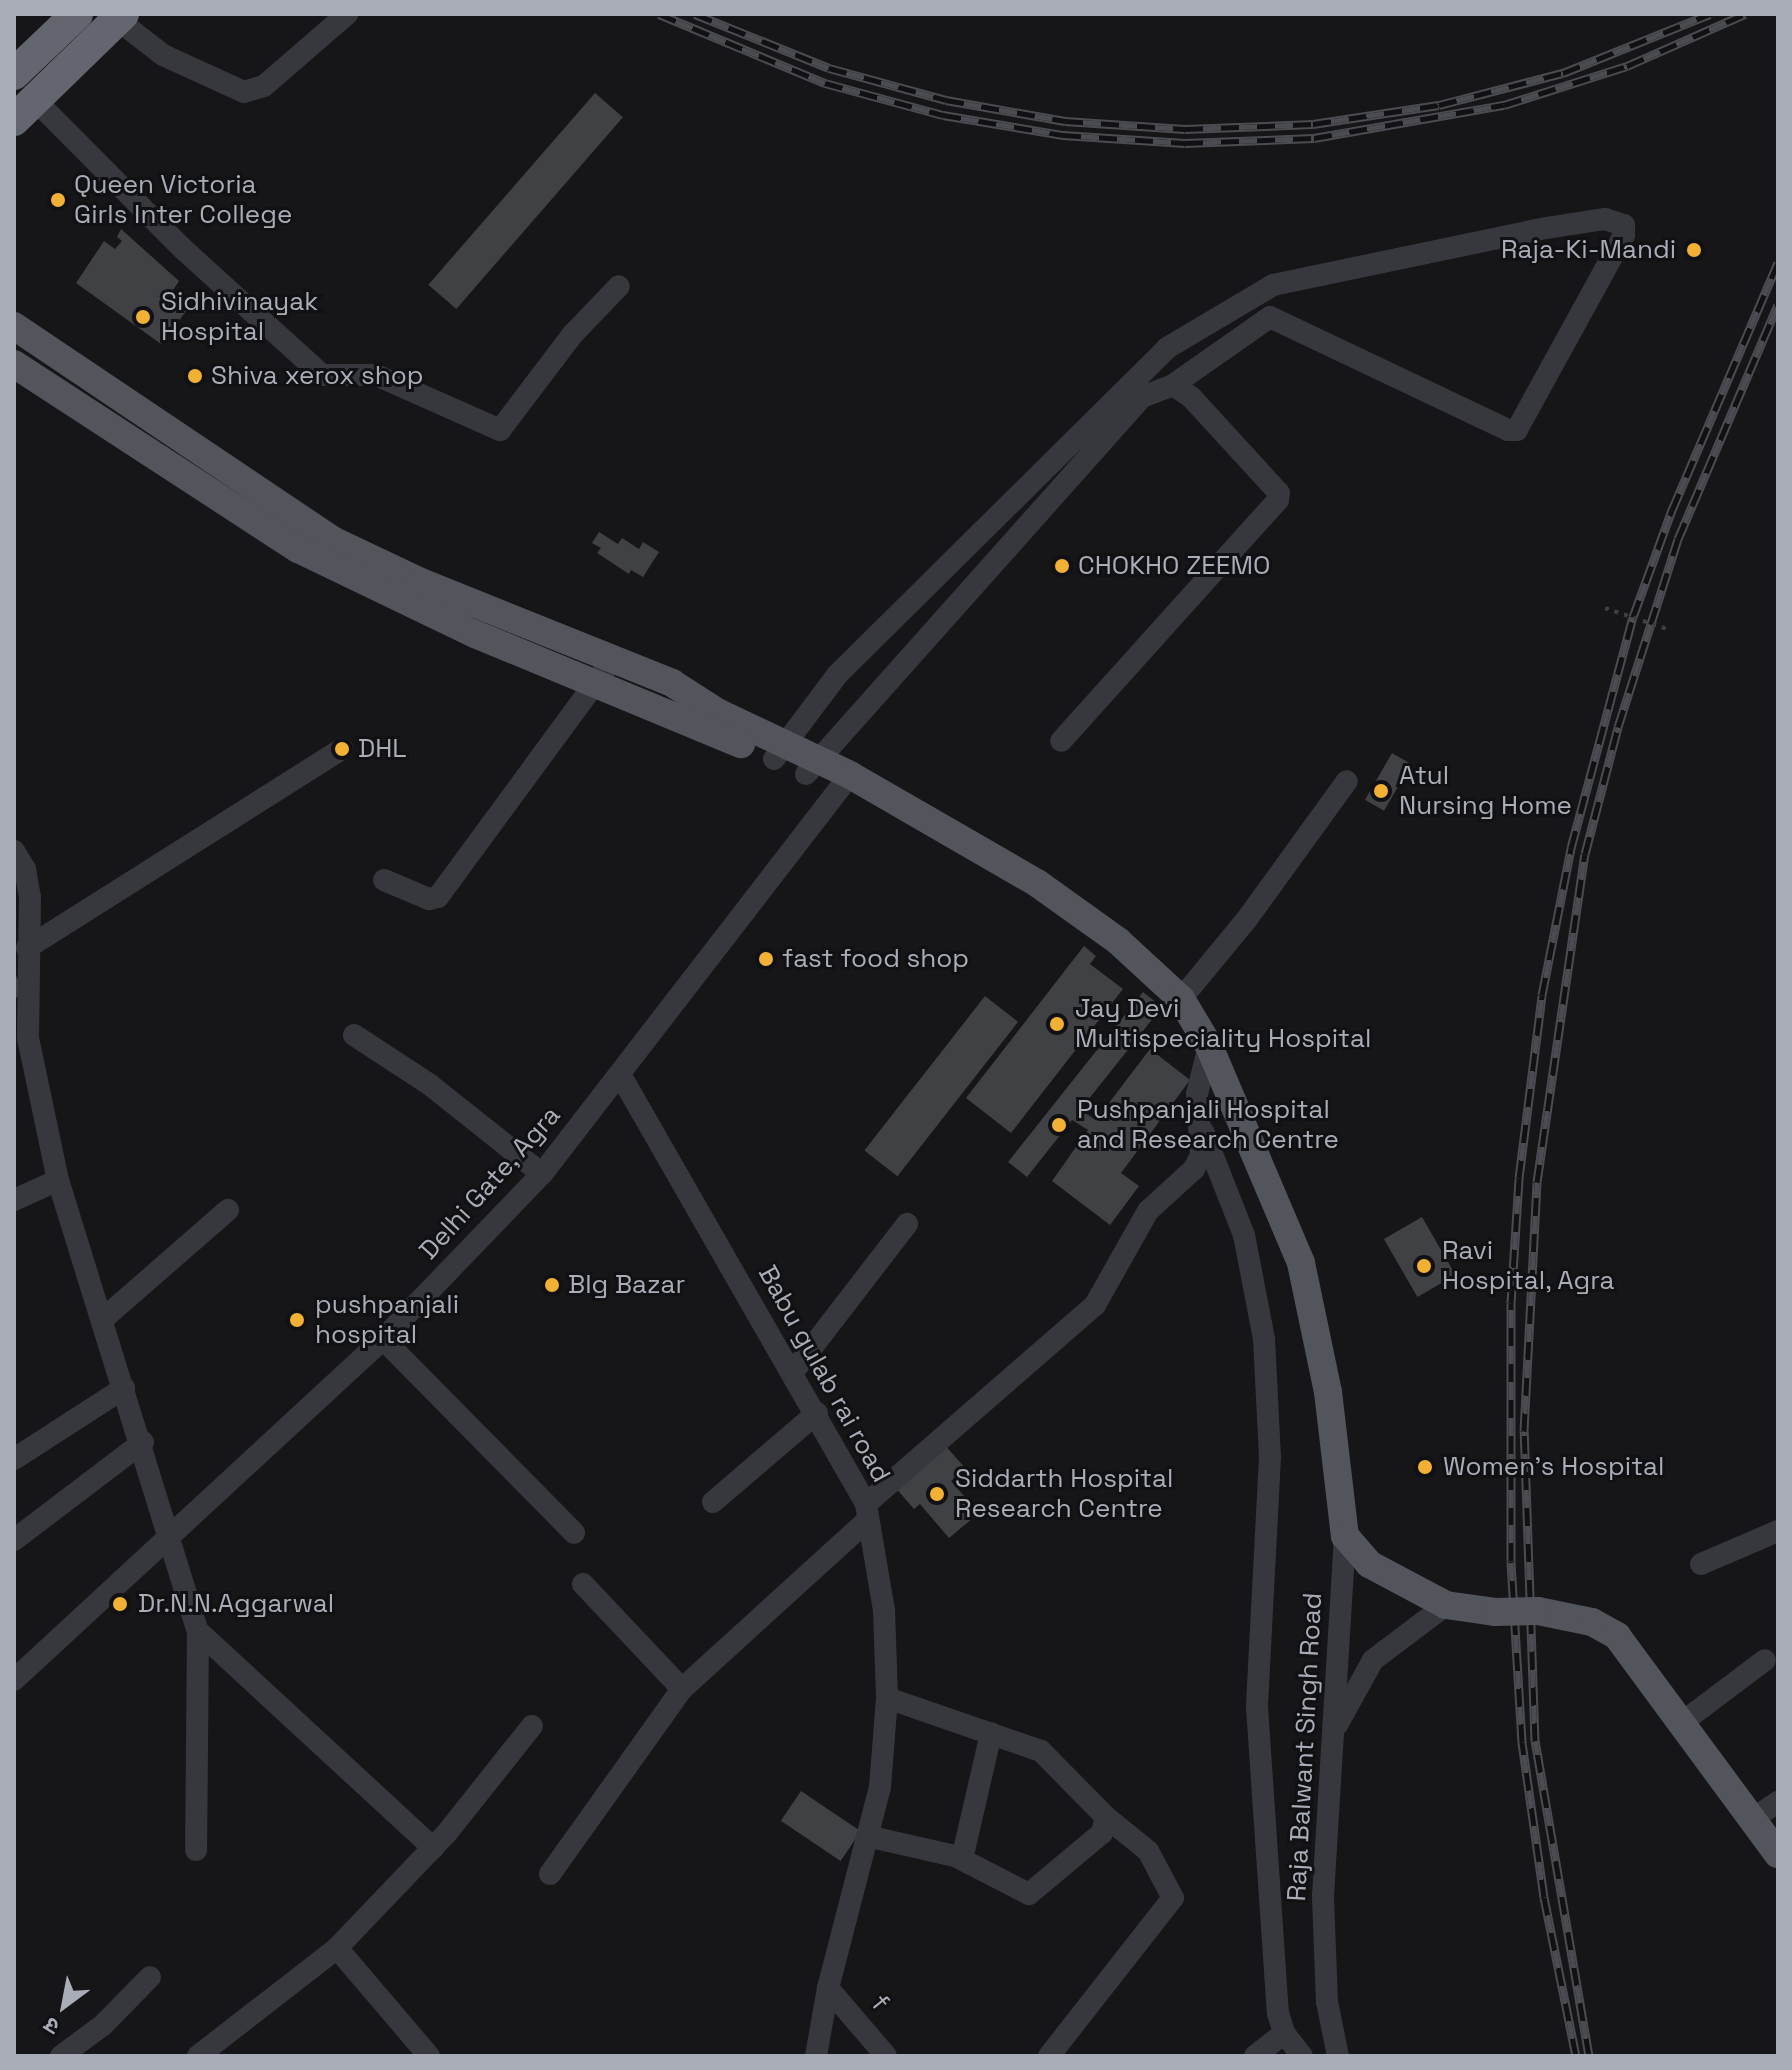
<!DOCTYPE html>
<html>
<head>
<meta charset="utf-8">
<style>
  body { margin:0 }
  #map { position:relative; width:1792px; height:2070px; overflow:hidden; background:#161618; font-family:"Space Grotesk","Noto Sans Devanagari",sans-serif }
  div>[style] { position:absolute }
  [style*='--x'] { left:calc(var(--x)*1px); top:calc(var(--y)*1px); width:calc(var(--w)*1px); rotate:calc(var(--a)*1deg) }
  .building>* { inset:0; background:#404145; transform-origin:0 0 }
  .minor>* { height:22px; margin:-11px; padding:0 11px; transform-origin:11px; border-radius:11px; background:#37383d }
  .major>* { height:28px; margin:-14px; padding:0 14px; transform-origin:14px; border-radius:14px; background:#53555c }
  .highway>* { height:32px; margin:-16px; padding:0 16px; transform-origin:16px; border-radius:16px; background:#63666e }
  .rail>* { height:9px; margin-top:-4.5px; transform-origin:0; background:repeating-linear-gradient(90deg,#111113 0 18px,#4a4c52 0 36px); box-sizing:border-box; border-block:2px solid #4a4c52 }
  .path-bridge>* { height:4px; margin-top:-2px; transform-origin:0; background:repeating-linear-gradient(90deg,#3d3f44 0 4px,transparent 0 10px) }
  .major-bridge>* { height:28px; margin:-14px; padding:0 14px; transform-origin:14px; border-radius:14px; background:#53555c }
  .dots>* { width:22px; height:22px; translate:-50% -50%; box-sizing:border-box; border:4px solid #111113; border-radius:50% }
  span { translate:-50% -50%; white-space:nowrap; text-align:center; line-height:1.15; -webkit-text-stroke:6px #111113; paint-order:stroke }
  .poi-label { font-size:26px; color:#a8adb8 }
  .left { translate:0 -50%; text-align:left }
  .right { translate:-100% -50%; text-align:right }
  .street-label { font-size:26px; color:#a8adb8 }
  .frame { position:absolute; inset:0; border:16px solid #a8adb8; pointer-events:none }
  .north { position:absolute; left:24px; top:1966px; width:80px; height:80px; -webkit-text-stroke:6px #111113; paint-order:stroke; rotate:212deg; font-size:22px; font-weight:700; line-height:32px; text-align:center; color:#a8adb8 }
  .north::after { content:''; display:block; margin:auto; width:28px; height:36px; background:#a8adb8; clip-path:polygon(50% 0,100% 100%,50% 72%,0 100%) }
</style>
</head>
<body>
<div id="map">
  <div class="building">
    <div style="left:595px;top:93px;width:37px;height:254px;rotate:41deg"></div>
    <div style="clip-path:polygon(121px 229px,179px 281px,171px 293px,190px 306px,161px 344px,76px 283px,104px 241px,115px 249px,122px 241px,117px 237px)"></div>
    <div style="clip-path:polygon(599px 532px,618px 544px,622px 538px,639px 549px,643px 542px,659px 552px,643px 577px,631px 570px,629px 574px,597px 553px,601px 548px,592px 543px)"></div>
    <div style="left:1392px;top:753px;width:22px;height:54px;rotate:30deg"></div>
    <div style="clip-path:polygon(1084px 946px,1096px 956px,1090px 964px,1123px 989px,1011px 1133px,966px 1098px)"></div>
    <div style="clip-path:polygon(14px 971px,24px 993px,14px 999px)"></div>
    <div style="clip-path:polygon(1143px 992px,1162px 1007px,1080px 1110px,1096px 1120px,1150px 1049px,1190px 1080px,1121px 1173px,1139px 1186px,1110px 1225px,1052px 1181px,1088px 1130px,1072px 1120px,1027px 1177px,1008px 1162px)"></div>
    <div style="left:985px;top:996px;width:42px;height:196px;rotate:38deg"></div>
    <div style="left:1422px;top:1217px;width:67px;height:44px;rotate:60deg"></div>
    <div style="clip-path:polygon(944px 1444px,966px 1469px,951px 1481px,979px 1513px,949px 1538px,920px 1504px,914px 1509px,894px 1486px)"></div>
    <div style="left:801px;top:1791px;width:72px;height:36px;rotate:34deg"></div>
  </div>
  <div class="minor">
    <div style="--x:118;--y:20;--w:57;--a:37.9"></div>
    <div style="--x:163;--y:55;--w:89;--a:24.6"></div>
    <div style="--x:244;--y:92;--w:21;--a:-17"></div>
    <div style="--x:264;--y:86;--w:110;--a:-40.9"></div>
    <div style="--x:35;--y:100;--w:209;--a:45.2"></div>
    <div style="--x:182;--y:248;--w:189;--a:42.2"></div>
    <div style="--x:322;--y:375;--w:54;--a:0"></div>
    <div style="--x:376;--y:375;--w:136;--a:23.9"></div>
    <div style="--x:500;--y:430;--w:121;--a:-52.8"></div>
    <div style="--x:573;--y:334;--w:66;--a:-46.2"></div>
    <div style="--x:774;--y:759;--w:105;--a:-53.1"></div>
    <div style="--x:837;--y:675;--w:465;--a:-44.7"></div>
    <div style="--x:1167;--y:348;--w:123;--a:-30.7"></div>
    <div style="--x:1273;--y:285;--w:279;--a:-11.8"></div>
    <div style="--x:1546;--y:228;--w:60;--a:-8.7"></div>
    <div style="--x:1605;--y:219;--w:20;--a:18"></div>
    <div style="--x:1624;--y:225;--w:10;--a:90"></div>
    <div style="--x:1624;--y:235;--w:222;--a:118.8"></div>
    <div style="--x:1517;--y:430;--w:9;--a:180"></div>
    <div style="--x:1508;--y:430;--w:263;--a:-154.6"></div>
    <div style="--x:1270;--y:317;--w:118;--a:145"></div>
    <div style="--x:806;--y:774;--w:505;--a:-48.29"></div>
    <div style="--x:1142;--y:397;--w:33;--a:-21"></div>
    <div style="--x:1173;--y:385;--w:22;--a:34"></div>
    <div style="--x:1191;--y:397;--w:130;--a:47.5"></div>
    <div style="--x:1279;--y:493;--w:7;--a:98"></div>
    <div style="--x:1278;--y:500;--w:324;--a:132"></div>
    <div style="--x:14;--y:851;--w:21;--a:59"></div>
    <div style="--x:25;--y:869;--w:28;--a:80"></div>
    <div style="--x:30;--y:897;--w:141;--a:90.8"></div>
    <div style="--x:28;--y:1038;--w:145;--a:78.1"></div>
    <div style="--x:58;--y:1180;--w:472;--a:72.8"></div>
    <div style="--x:198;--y:1631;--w:219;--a:90.5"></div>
    <div style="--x:384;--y:880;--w:49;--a:22.9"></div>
    <div style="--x:429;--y:899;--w:9;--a:-13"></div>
    <div style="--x:438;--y:897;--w:294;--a:-53.7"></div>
    <div style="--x:27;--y:948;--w:373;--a:-32.3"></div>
    <div style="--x:1181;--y:999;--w:104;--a:-50.5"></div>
    <div style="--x:1247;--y:919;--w:170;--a:-54.1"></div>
    <div style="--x:354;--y:1035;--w:90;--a:33.2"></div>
    <div style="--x:429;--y:1084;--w:144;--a:38.5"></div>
    <div style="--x:621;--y:1076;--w:493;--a:60.2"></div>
    <div style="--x:866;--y:1504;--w:108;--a:80.4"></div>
    <div style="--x:884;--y:1610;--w:88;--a:88"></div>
    <div style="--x:887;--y:1698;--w:89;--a:94.5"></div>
    <div style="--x:880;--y:1787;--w:208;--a:104.5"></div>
    <div style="--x:828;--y:1988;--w:69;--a:100"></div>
    <div style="--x:1203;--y:1131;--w:112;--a:68.5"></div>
    <div style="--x:1244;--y:1235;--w:106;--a:79.1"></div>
    <div style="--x:1264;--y:1339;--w:118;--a:87.1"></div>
    <div style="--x:1270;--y:1457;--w:250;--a:93"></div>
    <div style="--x:1257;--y:1707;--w:307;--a:86.1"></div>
    <div style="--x:1278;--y:2013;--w:21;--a:73"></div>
    <div style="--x:1284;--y:2033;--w:29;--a:52"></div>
    <div style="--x:14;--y:1200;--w:48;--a:-24.4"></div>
    <div style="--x:103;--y:1319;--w:166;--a:-41.1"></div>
    <div style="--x:383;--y:1339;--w:272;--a:45.4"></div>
    <div style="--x:793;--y:1372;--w:187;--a:-52.4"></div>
    <div style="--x:14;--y:1459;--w:131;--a:-32.8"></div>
    <div style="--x:713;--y:1502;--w:137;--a:-40.6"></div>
    <div style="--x:866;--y:1504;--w:303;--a:-41"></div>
    <div style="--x:1095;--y:1305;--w:108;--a:-60.6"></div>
    <div style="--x:1148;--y:1211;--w:62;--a:-42.4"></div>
    <div style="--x:1194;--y:1169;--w:16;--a:-63"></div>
    <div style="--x:1201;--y:1155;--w:61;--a:-93.8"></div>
    <div style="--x:1197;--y:1094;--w:49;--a:-76"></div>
    <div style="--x:14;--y:1540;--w:162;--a:-37.2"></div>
    <div style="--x:1701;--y:1564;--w:84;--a:-23.2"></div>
    <div style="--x:583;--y:1584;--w:144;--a:46.7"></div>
    <div style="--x:198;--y:1631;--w:320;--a:42.7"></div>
    <div style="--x:14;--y:1680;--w:502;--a:-42.74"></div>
    <div style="--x:383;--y:1339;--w:229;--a:-46.1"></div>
    <div style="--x:542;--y:1174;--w:504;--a:-52.33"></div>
    <div style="--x:1684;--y:1721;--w:101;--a:-37"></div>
    <div style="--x:1337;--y:1725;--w:74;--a:-61"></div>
    <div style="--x:1373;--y:1660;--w:91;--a:-37"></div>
    <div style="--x:1754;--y:1818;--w:29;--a:-34"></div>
    <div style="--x:871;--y:1837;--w:86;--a:12.7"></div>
    <div style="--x:955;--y:1856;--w:83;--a:27.2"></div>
    <div style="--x:1029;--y:1894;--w:95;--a:-39.9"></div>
    <div style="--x:1102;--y:1833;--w:16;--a:-76"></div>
    <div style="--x:1106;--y:1817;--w:93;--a:-134.6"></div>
    <div style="--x:1041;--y:1751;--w:163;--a:-161"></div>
    <div style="--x:962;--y:1859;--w:129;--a:-77"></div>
    <div style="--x:550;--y:1874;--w:227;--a:-54.5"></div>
    <div style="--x:682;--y:1689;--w:251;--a:-42.3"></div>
    <div style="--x:337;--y:1948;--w:142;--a:49.6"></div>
    <div style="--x:828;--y:1988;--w:89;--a:49.5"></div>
    <div style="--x:61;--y:2056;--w:52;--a:-36.4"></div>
    <div style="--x:103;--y:2025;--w:67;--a:-45.6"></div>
    <div style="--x:198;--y:2056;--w:176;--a:-37.8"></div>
    <div style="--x:337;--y:1948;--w:158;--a:-46.3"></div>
    <div style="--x:446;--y:1834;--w:138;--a:-51.5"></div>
    <div style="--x:1049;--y:2056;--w:201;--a:-51.9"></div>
    <div style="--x:1173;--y:1898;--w:53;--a:-118"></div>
    <div style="--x:1148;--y:1851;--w:54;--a:-141"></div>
    <div style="--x:1255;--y:2056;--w:37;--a:-38"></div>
    <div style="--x:1338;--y:2056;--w:55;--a:-101.5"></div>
    <div style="--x:1327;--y:2002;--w:106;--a:-92.2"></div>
    <div style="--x:1323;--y:1896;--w:361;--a:-86.5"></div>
  </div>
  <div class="major">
    <div style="--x:14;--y:326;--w:383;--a:33.9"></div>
    <div style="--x:332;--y:540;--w:98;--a:25.3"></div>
    <div style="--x:421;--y:582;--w:271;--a:21.9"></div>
    <div style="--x:672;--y:683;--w:56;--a:32.6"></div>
    <div style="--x:719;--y:713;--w:145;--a:25.3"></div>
    <div style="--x:850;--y:775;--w:216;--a:30"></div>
    <div style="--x:1037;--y:883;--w:100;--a:35.6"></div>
    <div style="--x:1118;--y:941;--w:86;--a:42.6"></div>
    <div style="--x:1181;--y:999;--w:55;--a:59.2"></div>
    <div style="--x:1209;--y:1046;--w:236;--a:67"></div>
    <div style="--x:1301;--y:1263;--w:132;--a:78.2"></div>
    <div style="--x:1328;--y:1392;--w:145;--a:83.3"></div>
    <div style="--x:1345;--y:1536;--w:37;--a:49"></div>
    <div style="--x:1369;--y:1564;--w:87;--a:28"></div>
    <div style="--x:1446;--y:1605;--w:49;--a:8.1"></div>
    <div style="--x:14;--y:364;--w:339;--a:33.1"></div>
    <div style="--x:298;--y:549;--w:196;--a:25.7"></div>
    <div style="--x:475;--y:634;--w:288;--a:22.5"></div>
    <div style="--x:1538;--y:1611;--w:55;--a:11.5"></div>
    <div style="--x:1592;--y:1622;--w:29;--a:29"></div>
    <div style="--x:1617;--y:1636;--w:271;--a:53.6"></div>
  </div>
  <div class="highway">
    <div style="--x:14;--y:74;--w:87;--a:-43.6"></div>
    <div style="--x:14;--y:120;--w:152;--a:-44.2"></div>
  </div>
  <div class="rail">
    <div style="--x:659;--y:14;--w:180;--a:22.6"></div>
    <div style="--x:825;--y:83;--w:122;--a:15.2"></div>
    <div style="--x:943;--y:115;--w:122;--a:9.5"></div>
    <div style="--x:1063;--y:135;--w:122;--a:3.8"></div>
    <div style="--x:1185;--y:143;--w:129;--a:-2.2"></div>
    <div style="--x:1314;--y:138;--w:193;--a:-9.9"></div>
    <div style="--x:1504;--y:105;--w:129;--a:-17.6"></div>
    <div style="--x:1627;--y:66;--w:129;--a:-23.8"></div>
    <div style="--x:695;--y:14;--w:144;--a:21.9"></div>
    <div style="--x:829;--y:68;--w:121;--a:15.3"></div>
    <div style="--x:946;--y:100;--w:121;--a:10"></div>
    <div style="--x:1065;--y:121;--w:120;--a:3.8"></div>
    <div style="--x:1185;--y:129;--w:128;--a:-2.2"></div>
    <div style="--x:1313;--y:124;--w:127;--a:-8.6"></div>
    <div style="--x:1439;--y:105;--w:128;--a:-14.5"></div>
    <div style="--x:1563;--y:73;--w:158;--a:-21.9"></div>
    <div style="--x:1576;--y:2056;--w:162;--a:-101.4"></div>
    <div style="--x:1544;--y:1897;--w:157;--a:-98.1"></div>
    <div style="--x:1522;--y:1742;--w:181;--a:-93.5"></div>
    <div style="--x:1511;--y:1561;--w:258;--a:-90"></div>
    <div style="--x:1511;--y:1303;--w:125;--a:-86.3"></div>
    <div style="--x:1519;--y:1178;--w:184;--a:-82.8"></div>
    <div style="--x:1542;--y:995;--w:150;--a:-78.8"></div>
    <div style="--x:1571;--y:848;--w:239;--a:-75"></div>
    <div style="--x:1633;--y:617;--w:114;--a:-70"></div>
    <div style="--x:1672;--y:510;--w:269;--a:-66.8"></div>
    <div style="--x:1589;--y:2056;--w:320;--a:-99.7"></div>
    <div style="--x:1535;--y:1741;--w:310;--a:-92"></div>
    <div style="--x:1524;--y:1431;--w:249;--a:-87"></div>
    <div style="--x:1537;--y:1182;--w:331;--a:-81.7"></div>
    <div style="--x:1585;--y:854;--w:131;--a:-75.4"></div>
    <div style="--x:1618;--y:727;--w:197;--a:-72.3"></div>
    <div style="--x:1678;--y:539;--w:254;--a:-66.9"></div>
  </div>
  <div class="path-bridge">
    <div style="--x:1605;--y:608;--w:65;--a:18.7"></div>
  </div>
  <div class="major-bridge">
    <div style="--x:1495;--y:1612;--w:43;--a:-1.3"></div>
  </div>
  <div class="dots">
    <div style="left:58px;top:200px;background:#f2b134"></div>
    <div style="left:1694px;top:250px;background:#f2b134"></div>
    <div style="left:143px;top:317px;background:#f2b134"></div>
    <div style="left:195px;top:376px;background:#f2b134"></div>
    <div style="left:1062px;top:566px;background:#f2b134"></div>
    <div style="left:342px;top:749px;background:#f2b134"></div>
    <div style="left:1381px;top:791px;background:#f2b134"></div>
    <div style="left:766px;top:959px;background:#f2b134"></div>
    <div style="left:1057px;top:1024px;background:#f2b134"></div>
    <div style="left:1059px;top:1125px;background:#f2b134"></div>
    <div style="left:1424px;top:1266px;background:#f2b134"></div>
    <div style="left:552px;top:1285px;background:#f2b134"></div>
    <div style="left:297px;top:1320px;background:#f2b134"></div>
    <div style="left:1425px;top:1467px;background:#f2b134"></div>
    <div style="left:937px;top:1494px;background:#f2b134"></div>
    <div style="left:120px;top:1604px;background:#f2b134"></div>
  </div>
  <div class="poi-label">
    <span class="left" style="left:74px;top:200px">Queen Victoria<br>Girls Inter College</span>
    <span class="right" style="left:1676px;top:250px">Raja-Ki-Mandi</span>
    <span class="left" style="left:161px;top:317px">Sidhivinayak<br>Hospital</span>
    <span class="left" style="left:211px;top:376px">Shiva xerox shop</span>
    <span class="left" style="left:1078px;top:566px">CHOKHO ZEEMO</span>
    <span class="left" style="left:358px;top:749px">DHL</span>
    <span class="left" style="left:1399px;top:791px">Atul<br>Nursing Home</span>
    <span class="left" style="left:782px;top:959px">fast food shop</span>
    <span class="left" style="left:1075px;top:1024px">Jay Devi<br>Multispeciality Hospital</span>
    <span class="left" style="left:1077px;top:1125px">Pushpanjali Hospital<br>and Research Centre</span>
    <span class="left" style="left:1442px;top:1266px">Ravi<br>Hospital, Agra</span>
    <span class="left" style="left:568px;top:1285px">BIg Bazar</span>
    <span class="left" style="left:315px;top:1320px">pushpanjali<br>hospital</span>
    <span class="left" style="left:1443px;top:1467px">Women's Hospital</span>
    <span class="left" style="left:955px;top:1494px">Siddarth Hospital<br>Research Centre</span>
    <span class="left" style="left:138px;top:1604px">Dr.N.N.Aggarwal</span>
  </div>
  <div class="street-label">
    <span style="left:490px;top:1183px;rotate:-48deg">Delhi Gate, Agra</span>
    <span style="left:824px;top:1374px;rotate:61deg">Babu gulab rai road</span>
    <span style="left:1305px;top:1747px;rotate:-87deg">Raja Balwant Singh Road</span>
    <span style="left:880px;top:2003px;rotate:51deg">f</span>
  </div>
  <div class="frame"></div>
  <div class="north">उ</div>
</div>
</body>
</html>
